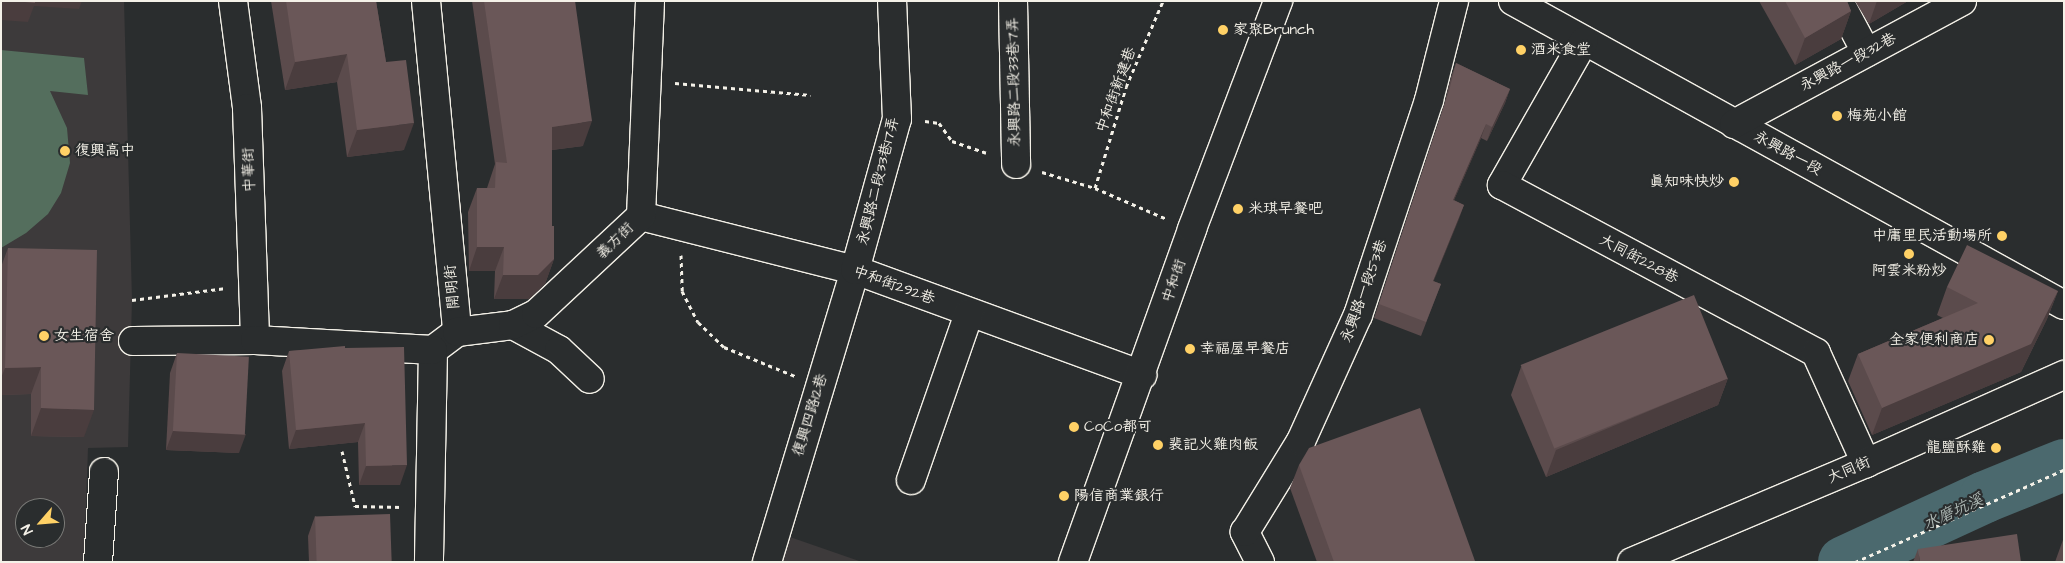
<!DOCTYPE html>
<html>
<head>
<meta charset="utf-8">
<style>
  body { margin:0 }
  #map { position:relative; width:2065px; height:563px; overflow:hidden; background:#2a2d2e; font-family:"Architects Daughter","LXGW WenKai TC",sans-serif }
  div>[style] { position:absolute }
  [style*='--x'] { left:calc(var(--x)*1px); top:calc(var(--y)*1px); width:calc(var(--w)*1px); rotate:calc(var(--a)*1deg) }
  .built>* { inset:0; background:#3d3a3b }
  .green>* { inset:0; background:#546e5d }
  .river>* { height:52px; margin:-26px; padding:0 26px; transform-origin:26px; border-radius:26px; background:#4b696e }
  .path>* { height:3px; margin-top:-1.5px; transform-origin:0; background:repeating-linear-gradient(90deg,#f4f1e8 0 4px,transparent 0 8px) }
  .roads { filter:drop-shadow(1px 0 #f4f1e8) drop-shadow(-1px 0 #f4f1e8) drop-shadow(0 1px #f4f1e8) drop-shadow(0 -1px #f4f1e8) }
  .minor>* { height:28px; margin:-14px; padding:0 14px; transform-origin:14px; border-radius:14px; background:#2a2d2e }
  .wall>* { inset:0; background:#5b4b4c }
  .shaded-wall>* { inset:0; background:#4a3d3e }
  .building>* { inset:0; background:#6a5758; transform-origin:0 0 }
  .dots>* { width:14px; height:14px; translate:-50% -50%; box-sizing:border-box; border:2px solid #2a2d2e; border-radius:50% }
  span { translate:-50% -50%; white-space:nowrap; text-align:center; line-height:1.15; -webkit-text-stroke:4.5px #2a2d2e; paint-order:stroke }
  .poi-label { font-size:15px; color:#f4f1e8 }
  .left { translate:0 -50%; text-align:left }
  .right { translate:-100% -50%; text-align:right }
  .street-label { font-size:15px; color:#f4f1e8 }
  .water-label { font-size:16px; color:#b0bbb7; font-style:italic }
  .frame { position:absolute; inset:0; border:2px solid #f4f1e8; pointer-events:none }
  .north { position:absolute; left:15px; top:498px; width:50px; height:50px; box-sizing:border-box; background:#2a2d2e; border:1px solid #7b7b78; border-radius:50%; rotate:243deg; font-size:14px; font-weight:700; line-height:20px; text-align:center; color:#f4f1e8 }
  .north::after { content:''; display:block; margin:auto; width:18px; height:22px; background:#ffd166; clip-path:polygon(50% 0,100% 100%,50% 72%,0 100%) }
</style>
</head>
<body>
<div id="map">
  <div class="built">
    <div style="clip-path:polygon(evenodd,1px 1px,124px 1px,132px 300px,128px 447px,88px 448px,84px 562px,1px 562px,1px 1px,25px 508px,55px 508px,55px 538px,25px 538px,25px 508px)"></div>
    <div style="clip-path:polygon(787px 536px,862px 562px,778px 562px)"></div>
  </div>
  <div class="green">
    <div style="clip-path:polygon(1px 50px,84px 58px,88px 95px,50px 91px,67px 128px,70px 163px,61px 193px,48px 214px,26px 233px,1px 248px)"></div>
  </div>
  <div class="river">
    <div style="--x:1844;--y:562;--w:155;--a:-24.7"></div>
    <div style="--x:1985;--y:497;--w:85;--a:-22.1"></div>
  </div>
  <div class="path">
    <div style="--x:675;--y:83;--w:136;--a:5.1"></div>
    <div style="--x:925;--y:121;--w:14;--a:8"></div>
    <div style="--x:939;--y:123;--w:22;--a:54"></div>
    <div style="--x:952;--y:141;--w:36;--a:19"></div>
    <div style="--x:1042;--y:172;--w:55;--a:16.8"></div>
    <div style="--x:1095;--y:188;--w:78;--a:23.3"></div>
    <div style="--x:1095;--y:188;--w:106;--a:-72.9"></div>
    <div style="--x:1126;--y:87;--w:94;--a:-66.7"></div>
    <div style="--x:681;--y:255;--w:36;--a:88"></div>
    <div style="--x:682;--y:291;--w:35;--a:63"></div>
    <div style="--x:698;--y:322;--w:36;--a:44"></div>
    <div style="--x:724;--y:347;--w:77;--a:22.2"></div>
    <div style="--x:132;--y:300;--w:95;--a:-7.3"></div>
    <div style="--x:342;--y:451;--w:57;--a:76.7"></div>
    <div style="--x:355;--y:506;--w:47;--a:1.2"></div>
    <div style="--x:1855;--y:562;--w:228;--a:-23.8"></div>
  </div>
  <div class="roads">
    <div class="minor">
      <div style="--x:233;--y:1;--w:108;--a:82.5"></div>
      <div style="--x:247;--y:108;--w:232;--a:88"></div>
      <div style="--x:426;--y:1;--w:332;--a:84.6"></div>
      <div style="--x:457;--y:332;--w:30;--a:143"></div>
      <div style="--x:433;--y:350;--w:212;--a:91.1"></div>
      <div style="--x:1013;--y:1;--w:163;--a:88.9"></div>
      <div style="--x:1513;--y:1;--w:629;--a:28.89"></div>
      <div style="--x:1839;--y:1;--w:58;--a:62.1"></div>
      <div style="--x:1584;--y:41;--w:166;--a:119.7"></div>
      <div style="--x:1502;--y:185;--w:356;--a:28.1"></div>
      <div style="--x:1816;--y:353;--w:121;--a:65.6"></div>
      <div style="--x:1734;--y:124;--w:259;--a:-28.3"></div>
      <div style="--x:641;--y:216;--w:221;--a:14.2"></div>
      <div style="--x:855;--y:270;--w:306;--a:20.1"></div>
      <div style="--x:513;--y:325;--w:52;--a:28.5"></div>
      <div style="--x:559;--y:350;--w:42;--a:43.1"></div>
      <div style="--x:457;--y:332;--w:56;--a:-7.1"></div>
      <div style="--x:513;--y:325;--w:25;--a:-26"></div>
      <div style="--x:536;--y:314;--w:144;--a:-43"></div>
      <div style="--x:641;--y:216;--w:215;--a:-87.6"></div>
      <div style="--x:133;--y:341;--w:122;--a:-0.5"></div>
      <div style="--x:255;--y:340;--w:178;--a:3.2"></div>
      <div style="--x:911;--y:480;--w:177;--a:-70.8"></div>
      <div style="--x:98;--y:562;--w:90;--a:-86.2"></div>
      <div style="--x:767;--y:562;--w:305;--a:-73.2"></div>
      <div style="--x:855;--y:270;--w:157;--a:-74.5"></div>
      <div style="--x:897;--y:119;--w:118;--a:-92.4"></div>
      <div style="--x:1073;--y:562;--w:354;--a:-70.3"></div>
      <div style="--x:1192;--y:229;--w:244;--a:-69.3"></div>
      <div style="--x:1260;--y:562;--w:34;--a:-117"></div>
      <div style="--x:1245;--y:532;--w:107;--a:-58.4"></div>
      <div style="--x:1301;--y:441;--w:138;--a:-65.7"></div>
      <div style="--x:1358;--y:315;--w:226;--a:-71.7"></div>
      <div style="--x:1429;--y:100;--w:102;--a:-75.8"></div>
      <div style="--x:1632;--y:562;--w:254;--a:-22.9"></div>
      <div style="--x:1866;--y:463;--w:217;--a:-24"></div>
    </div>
  </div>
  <div class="wall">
    <div style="clip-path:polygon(271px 1px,376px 1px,386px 62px,404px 150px,347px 157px,337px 82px,285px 90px)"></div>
    <div style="clip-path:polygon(472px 1px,575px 1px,583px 146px,552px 150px,552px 226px,554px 259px,545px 284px,529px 299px,494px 299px,495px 271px,469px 271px,468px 212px,477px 188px,487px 188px,495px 164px)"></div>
    <div style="clip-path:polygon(1759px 1px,1847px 1px,1851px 11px,1841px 39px,1795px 65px)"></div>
    <div style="clip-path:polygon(1855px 1px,1908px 1px,1869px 24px)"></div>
    <div style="clip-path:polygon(1456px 63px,1510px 89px,1505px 103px,1487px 141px,1481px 138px,1454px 200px,1464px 205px,1433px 281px,1441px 284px,1421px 336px,1374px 318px,1444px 105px,1451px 77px)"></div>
    <div style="clip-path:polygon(8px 248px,84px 437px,31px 436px,31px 394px,1px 395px,1px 267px)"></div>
    <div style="clip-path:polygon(1947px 287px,2058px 291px,2047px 319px,2021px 372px,1872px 435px,1848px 381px,1858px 354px,1943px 318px,1937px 315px)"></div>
    <div style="clip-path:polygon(345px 348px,400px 485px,359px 485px,358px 442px,289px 449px,282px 371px,289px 351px)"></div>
    <div style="clip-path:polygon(177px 353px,239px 453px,166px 450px,170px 373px)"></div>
    <div style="clip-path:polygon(1521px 367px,1728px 378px,1718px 405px,1546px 477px,1511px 395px)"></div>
    <div style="clip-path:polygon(1299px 465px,1475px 562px,1317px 562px,1290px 488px)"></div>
    <div style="clip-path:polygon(315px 516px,392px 562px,309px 562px,308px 536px)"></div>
    <div style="clip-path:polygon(2064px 537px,2064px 562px,2055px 562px)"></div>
    <div style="clip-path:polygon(1918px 549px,1920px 562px,1913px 562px)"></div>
  </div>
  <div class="shaded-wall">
    <div style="clip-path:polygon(1px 1px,82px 1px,79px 9px,34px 6px,28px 22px,1px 20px)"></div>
    <div style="clip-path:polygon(1877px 1px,1908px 1px,1869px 24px)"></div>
    <div style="clip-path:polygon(1851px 11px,1841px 39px,1795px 65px,1805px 38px)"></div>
    <div style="clip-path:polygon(347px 54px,337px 82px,285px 90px,295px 62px)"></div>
    <div style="clip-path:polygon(1510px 89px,1505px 103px,1487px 141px,1492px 127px)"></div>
    <div style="clip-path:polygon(592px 121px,583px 146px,543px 151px,552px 127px)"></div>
    <div style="clip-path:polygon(414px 123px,404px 150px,347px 157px,357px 130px)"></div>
    <div style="clip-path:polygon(1486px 124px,1481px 138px,1448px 214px,1453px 200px)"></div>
    <div style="clip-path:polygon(1464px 205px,1459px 219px,1428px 295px,1433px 281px)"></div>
    <div style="clip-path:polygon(477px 247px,504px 247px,495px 271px,469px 271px)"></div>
    <div style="clip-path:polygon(554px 259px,545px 284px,529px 299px,494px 299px,503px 275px)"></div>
    <div style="clip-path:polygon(2058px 291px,2047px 319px,2021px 372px,1872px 435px,1882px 408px)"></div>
    <div style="clip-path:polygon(41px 367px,31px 394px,1px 395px,1px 378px,5px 368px)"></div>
    <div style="clip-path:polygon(1728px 378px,1718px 405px,1546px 477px,1556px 450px)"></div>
    <div style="clip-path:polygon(41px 408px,94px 410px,84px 437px,31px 436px)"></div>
    <div style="clip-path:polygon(365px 423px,358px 442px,289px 449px,296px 430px)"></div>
    <div style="clip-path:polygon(173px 431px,246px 434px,239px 453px,166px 450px)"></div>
    <div style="clip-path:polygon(407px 465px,400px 485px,359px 485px,366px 466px)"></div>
  </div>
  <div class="building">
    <div style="clip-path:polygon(15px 1px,35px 1px,35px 3px)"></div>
    <div style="clip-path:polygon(286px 1px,376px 1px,386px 62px,406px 60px,414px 123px,357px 130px,347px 54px,295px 62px)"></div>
    <div style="clip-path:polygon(484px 1px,575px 1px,592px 121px,552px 127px,552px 226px,554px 226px,554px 259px,538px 275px,503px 275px,504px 247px,477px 247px,477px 188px,495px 188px,496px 162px,507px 163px)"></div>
    <div style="clip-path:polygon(1785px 1px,1847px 1px,1851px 11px,1805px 38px)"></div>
    <div style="clip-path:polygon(1456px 63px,1510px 89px,1492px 127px,1486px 124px,1453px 200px,1464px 205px,1433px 281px,1441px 284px,1426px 322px,1379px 304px,1449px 91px)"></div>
    <div style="clip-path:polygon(1967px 245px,2058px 291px,2031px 344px,1882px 408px,1858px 354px,1978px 303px,1947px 287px)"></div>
    <div style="clip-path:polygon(8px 248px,97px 250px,94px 410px,41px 408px,41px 367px,5px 368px)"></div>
    <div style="left:1694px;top:295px;width:90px;height:187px;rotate:68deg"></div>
    <div style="clip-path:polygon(345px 346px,345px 348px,404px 347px,407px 465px,366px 466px,365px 423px,296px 430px,289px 351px)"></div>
    <div style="left:177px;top:353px;width:72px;height:78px;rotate:3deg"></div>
    <div style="clip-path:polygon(1420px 408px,1475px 561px,1472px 562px,1334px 562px,1299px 465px,1309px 448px)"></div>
    <div style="left:390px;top:514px;width:48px;height:75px;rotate:88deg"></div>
    <div style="clip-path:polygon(2017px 534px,2021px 562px,1920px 562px,1918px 549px)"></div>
  </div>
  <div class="dots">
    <div style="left:1223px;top:30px;background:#ffd166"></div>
    <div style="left:1521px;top:50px;background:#ffd166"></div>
    <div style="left:1837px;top:116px;background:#ffd166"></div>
    <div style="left:65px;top:151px;background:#ffd166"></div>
    <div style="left:1734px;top:182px;background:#ffd166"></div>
    <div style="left:1238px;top:209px;background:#ffd166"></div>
    <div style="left:2002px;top:236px;background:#ffd166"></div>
    <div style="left:1909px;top:254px;background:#ffd166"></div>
    <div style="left:44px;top:336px;background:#ffd166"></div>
    <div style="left:1989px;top:340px;background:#ffd166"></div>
    <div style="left:1190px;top:349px;background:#ffd166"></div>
    <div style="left:1074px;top:427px;background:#ffd166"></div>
    <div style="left:1158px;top:445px;background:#ffd166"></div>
    <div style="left:1996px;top:448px;background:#ffd166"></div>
    <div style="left:1064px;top:496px;background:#ffd166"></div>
  </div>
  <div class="poi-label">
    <span class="left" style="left:1233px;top:30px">家聚Brunch</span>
    <span class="left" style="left:1531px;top:50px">酒米食堂</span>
    <span class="left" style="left:1847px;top:116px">梅苑小館</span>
    <span class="left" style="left:75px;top:151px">復興高中</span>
    <span class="right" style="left:1724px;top:182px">真知味快炒</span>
    <span class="left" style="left:1248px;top:209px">米琪早餐吧</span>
    <span class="right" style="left:1992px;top:236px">中庸里民活動場所</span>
    <span style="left:1909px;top:271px">阿雲米粉炒</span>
    <span class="left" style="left:54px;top:336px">女生宿舍</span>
    <span class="right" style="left:1979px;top:340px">全家便利商店</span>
    <span class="left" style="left:1200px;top:349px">幸福屋早餐店</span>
    <span class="left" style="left:1084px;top:427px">CoCo都可</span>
    <span class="left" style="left:1168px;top:445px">裴記火雞肉飯</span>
    <span class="right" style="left:1986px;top:448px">龍鹽酥雞</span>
    <span class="left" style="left:1074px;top:496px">陽信商業銀行</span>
  </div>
  <div class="street-label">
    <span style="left:1848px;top:62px;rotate:-28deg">永興路一段32巷</span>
    <span style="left:1014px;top:82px;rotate:-91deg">永興路二段33巷7弄</span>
    <span style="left:1116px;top:90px;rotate:-70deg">中和街新建巷</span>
    <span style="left:1788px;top:153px;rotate:29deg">永興路一段</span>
    <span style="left:249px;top:170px;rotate:-92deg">中華街</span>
    <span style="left:878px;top:181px;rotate:-76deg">永興路二段33巷17弄</span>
    <span style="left:615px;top:241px;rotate:-44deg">義方街</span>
    <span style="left:1639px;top:259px;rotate:28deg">大同街228巷</span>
    <span style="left:1174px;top:281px;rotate:-71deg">中和街</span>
    <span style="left:894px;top:285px;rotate:20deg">中和街292巷</span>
    <span style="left:452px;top:287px;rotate:-95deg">開明街</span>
    <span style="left:1364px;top:291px;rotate:-70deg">永興路一段53巷</span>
    <span style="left:810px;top:415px;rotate:-73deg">復興四路12巷</span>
    <span style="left:1849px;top:470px;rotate:-23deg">大同街</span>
  </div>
  <div class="water-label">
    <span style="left:1953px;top:512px;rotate:-25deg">水磨坑溪</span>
  </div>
  <div class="frame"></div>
  <div class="north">N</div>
</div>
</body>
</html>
